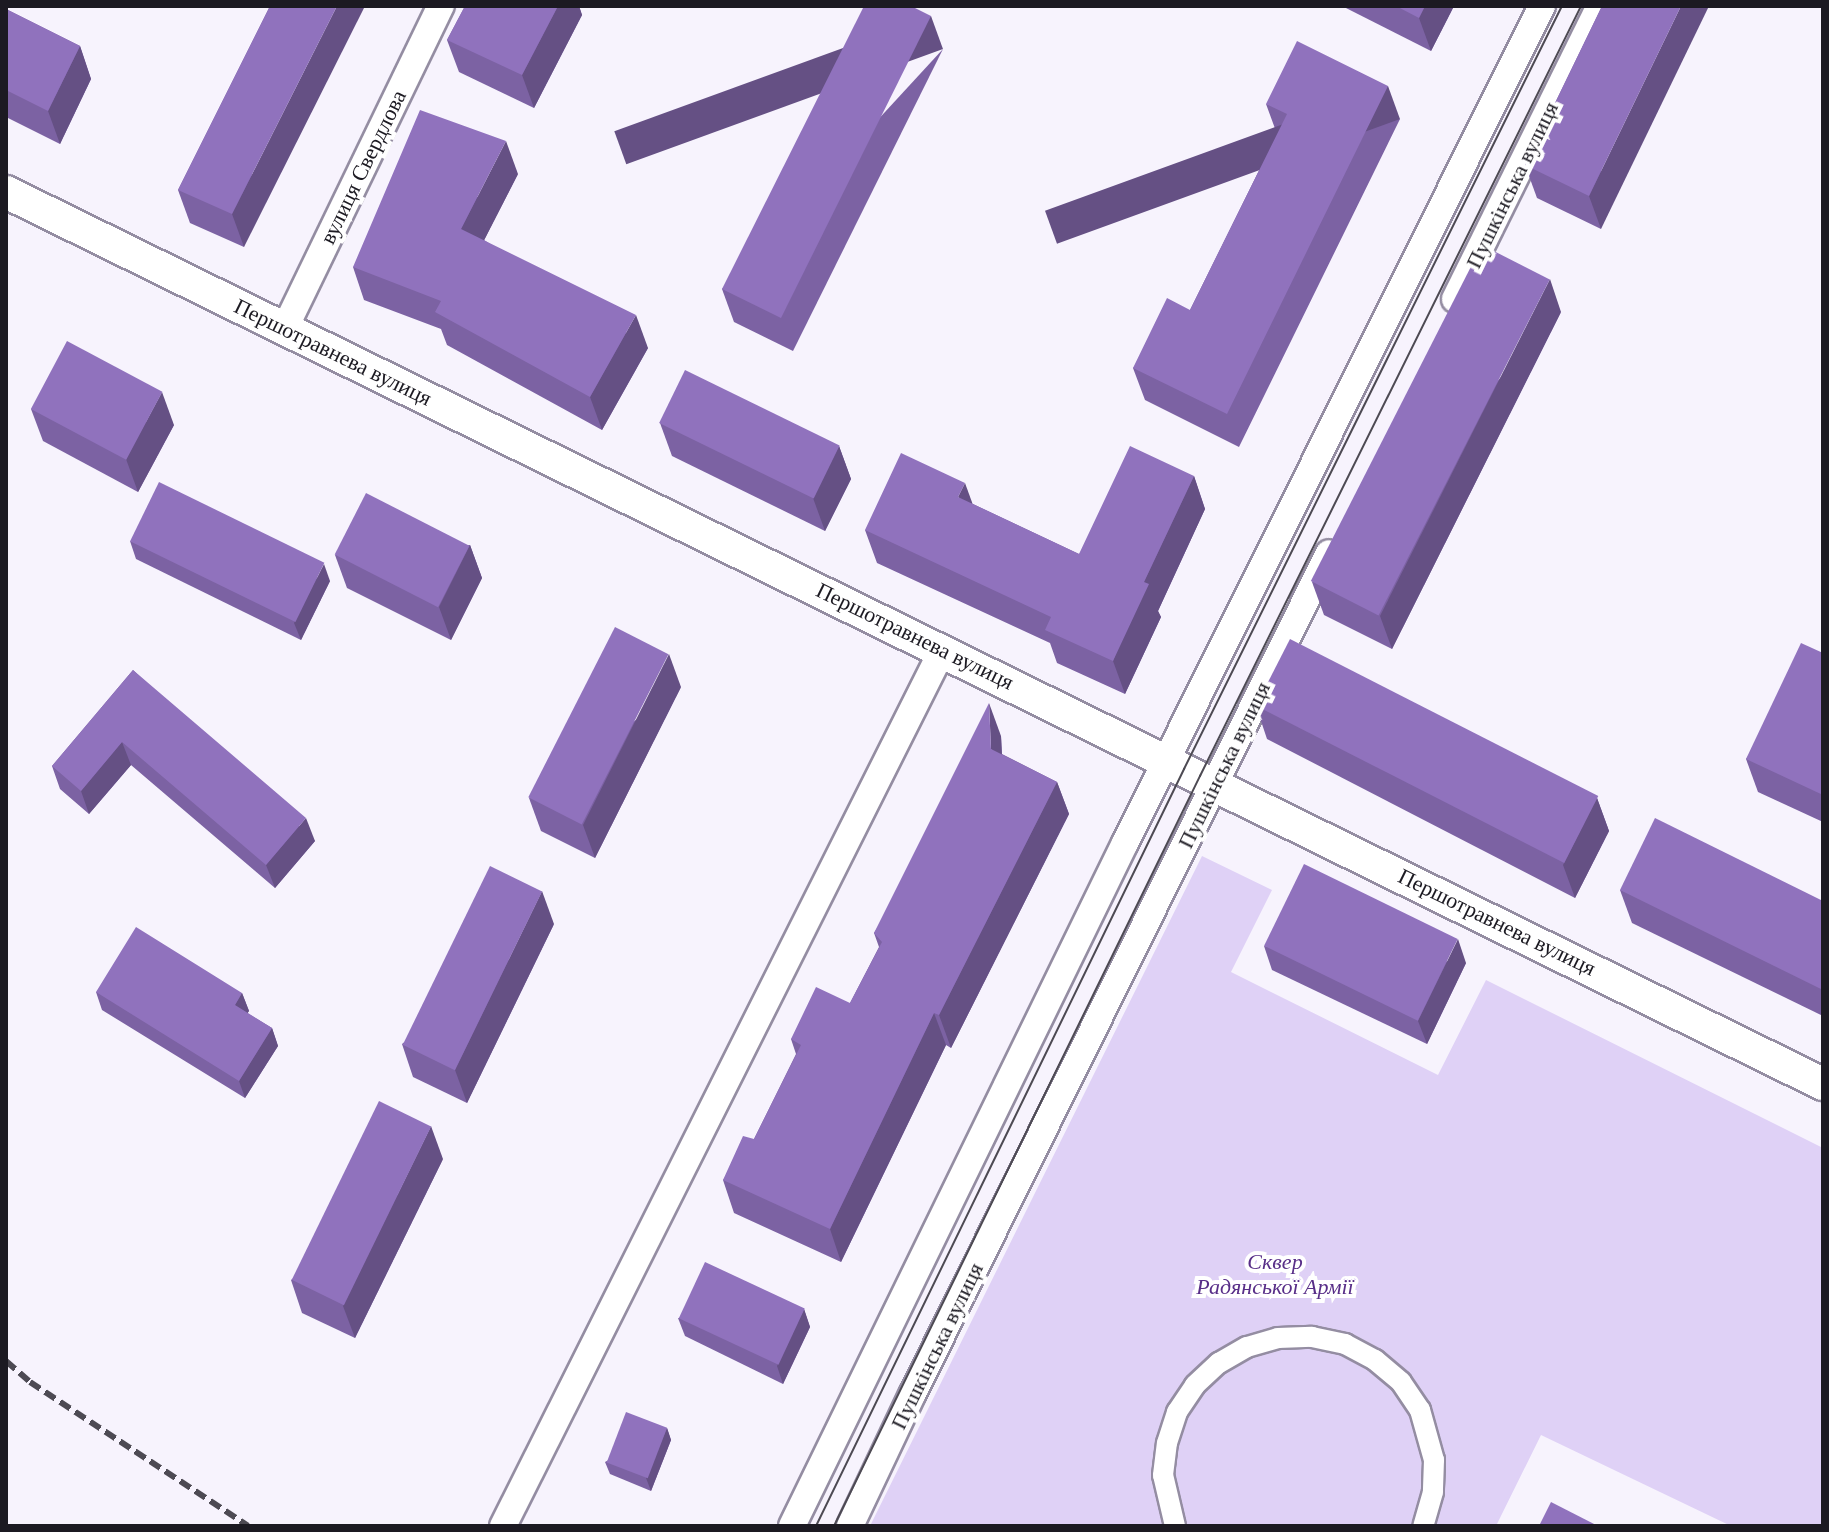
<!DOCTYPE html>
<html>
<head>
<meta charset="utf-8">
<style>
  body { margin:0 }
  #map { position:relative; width:1829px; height:1532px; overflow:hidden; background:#f7f3fd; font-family:Georgia,serif }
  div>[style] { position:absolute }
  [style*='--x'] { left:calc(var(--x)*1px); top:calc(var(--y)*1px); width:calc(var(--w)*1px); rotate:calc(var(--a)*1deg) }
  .green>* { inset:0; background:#dfd1f6 }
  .roads { filter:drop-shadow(2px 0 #948da2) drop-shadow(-2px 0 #948da2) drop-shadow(0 2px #948da2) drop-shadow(0 -2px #948da2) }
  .pedestrian>* { height:20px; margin:-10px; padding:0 10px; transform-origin:10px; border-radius:10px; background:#fff }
  .minor>* { height:26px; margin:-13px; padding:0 13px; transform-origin:13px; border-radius:13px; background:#fff }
  .tertiary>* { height:32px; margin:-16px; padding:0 16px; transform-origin:16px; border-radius:16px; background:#fff }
  .tram>* { height:2px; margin:-1px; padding:0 1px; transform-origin:1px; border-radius:1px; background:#4d4a53 }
  .rail>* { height:6px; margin-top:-3px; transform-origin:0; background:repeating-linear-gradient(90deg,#4d4a53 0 12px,transparent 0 18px) }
  .wall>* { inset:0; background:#7c62a3 }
  .shaded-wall>* { inset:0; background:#655084; transform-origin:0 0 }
  .building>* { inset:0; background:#9072bd; transform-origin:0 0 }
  span { translate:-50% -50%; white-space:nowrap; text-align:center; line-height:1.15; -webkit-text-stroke:8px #fff; paint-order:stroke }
  .street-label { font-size:22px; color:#1c1a22 }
  .park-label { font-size:22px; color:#582e88; font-style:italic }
  .frame { position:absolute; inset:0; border:8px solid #1c1a22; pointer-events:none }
</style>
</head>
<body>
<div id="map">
  <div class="green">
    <div style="clip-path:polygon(1202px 856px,1272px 890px,1231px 972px,1438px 1075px,1486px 980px,1823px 1148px,1823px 1526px,1731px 1526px,1541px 1435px,1496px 1526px,870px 1526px)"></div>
  </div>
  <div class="roads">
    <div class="pedestrian">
      <div style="--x:1175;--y:1526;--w:52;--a:-103.2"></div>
      <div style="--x:1163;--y:1475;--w:32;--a:-83"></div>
      <div style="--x:1167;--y:1443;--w:33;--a:-72"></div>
      <div style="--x:1177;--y:1412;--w:32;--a:-56"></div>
      <div style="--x:1195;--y:1385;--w:33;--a:-43"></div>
      <div style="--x:1219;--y:1363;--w:32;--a:-30"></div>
      <div style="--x:1247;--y:1347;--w:32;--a:-16"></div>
      <div style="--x:1278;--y:1338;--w:34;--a:-2"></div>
      <div style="--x:1312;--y:1337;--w:34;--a:12"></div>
      <div style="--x:1345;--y:1344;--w:34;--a:28"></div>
      <div style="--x:1375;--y:1360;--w:34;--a:40"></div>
      <div style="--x:1401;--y:1382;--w:34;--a:56"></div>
      <div style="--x:1420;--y:1410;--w:52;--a:74.4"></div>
      <div style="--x:1434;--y:1460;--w:32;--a:92"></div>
      <div style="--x:1433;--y:1492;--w:35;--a:106"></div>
    </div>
    <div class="minor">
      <div style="--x:1455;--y:299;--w:327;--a:-63.7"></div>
      <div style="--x:285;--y:328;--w:358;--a:-64.2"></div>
      <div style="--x:503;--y:1526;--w:981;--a:-63.36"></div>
      <div style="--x:792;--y:1526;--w:760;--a:-64.01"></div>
      <div style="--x:1125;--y:843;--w:935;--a:-63.52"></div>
      <div style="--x:850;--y:1526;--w:147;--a:-64.7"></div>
      <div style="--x:913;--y:1393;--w:937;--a:-63.65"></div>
    </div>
    <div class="tertiary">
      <div style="--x:6;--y:192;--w:2024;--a:26.15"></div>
    </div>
  </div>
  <div class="tram">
    <div style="--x:816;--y:1526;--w:842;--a:-64.07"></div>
    <div style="--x:1184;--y:769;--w:852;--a:-63.65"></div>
    <div style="--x:834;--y:1526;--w:835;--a:-63.99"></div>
    <div style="--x:1200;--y:776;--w:859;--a:-63.67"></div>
  </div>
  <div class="rail">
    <div style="--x:6;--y:1361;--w:32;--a:41"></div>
    <div style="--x:30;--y:1382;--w:261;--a:33.4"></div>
  </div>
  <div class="wall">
    <div style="clip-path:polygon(270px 6px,244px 247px,190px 223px,178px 190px)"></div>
    <div style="clip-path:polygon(465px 6px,579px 6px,582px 15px,534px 108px,459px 72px,447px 40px)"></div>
    <div style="clip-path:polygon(1342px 6px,1454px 6px,1431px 51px)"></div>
    <div style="clip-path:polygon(1602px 6px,1601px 229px,1537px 198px,1525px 165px)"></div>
    <div style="clip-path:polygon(6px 9px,80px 46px,91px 79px,60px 144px,6px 117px)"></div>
    <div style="clip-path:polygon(943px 49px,793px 351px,734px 322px,722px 289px)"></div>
    <div style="clip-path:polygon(1266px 104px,1400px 119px,1239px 447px,1145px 400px,1133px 368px,1190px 310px,1277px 134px)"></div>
    <div style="clip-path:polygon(518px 174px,484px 240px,648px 348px,602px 430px,447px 345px,441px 329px,364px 300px,353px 267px)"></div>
    <div style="clip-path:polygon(1561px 312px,1392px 649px,1324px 615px,1312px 582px)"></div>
    <div style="clip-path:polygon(31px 409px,174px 425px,138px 492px,43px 441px)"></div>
    <div style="clip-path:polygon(660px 423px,839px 446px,851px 479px,825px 531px,672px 456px)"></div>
    <div style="clip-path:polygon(1194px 476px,1205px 509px,1158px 611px,1161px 617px,1125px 694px,1057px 663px,1050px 643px,877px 563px,865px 530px,973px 504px,1079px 554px)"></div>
    <div style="clip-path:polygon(130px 541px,330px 581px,301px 640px,136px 559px)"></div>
    <div style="clip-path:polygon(470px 545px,482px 578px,451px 640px,347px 588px,335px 555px)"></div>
    <div style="clip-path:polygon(1823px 653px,1823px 822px,1758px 792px,1746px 759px)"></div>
    <div style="clip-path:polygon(133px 670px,315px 841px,275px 888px,131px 765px,89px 814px,60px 789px,52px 766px)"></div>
    <div style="clip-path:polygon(681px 687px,595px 858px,541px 831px,529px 798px)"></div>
    <div style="clip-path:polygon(1256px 706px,1597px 798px,1609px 831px,1575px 898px,1267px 739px)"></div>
    <div style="clip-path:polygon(1001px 736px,1002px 754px,1057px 782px,1069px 814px,951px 1048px,946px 1045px,841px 1262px,734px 1213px,723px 1180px,754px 1139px,796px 1054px,791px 1039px,850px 1003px,879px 947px,874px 933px)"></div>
    <div style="clip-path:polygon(1620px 890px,1823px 901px,1823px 1016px,1632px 923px)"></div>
    <div style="clip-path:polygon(554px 924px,467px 1103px,413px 1077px,402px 1044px)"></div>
    <div style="clip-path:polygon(1264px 946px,1466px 963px,1427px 1044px,1272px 970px)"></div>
    <div style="clip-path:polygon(96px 992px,242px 993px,249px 1011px,247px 1013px,272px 1028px,278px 1046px,245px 1098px,102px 1010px)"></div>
    <div style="clip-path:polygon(443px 1159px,355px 1338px,302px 1313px,291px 1280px)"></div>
    <div style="clip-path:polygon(804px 1309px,810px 1327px,783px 1384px,685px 1336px,678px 1318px)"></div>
    <div style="clip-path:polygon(667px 1428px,671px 1440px,651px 1491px,610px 1474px,605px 1462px)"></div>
  </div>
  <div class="shaded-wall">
    <div style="clip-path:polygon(337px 6px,365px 6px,244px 247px,232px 214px)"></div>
    <div style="clip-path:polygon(558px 6px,579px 6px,582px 15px,534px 108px,522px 75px)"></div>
    <div style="clip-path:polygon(1425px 6px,1454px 6px,1431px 51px,1419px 18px)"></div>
    <div style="clip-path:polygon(1681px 6px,1709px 6px,1601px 229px,1589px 196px)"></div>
    <div style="left:931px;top:16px;width:35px;height:337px;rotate:70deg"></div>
    <div style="clip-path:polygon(80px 46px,91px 79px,60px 144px,48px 111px)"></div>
    <div style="left:1388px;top:86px;width:35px;height:365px;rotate:70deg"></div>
    <div style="clip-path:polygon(506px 141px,518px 174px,473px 262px,461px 229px)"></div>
    <div style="clip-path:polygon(1550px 279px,1561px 312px,1392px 649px,1380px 616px)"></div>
    <div style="clip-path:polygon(636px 315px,648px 348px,602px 430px,590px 397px)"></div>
    <div style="clip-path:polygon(162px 392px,174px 425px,138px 492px,126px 459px)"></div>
    <div style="clip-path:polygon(839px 446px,851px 479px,825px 531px,813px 498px)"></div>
    <div style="clip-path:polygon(1194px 476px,1205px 509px,1158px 611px,1161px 617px,1125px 694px,1113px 661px,1144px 582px)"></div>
    <div style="clip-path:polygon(965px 483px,977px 516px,958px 497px)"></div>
    <div style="clip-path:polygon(470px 545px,482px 578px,451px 640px,439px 607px)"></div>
    <div style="clip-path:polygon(324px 564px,330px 581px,301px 640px,294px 623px)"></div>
    <div style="clip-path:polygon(669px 654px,681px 687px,595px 858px,583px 825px)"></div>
    <div style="clip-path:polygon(989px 703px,1001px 736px,1003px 781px,991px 749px)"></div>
    <div style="clip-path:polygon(122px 742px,131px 765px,89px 814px,81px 791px)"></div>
    <div style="clip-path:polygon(1057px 782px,1069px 814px,951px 1048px,939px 1015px)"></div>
    <div style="clip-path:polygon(1597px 798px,1609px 831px,1575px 898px,1563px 865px)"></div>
    <div style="clip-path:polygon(306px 818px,315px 841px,275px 888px,266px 865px)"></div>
    <div style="clip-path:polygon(542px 891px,554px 924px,467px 1103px,455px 1070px)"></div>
    <div style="clip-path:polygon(1458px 939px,1466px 963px,1427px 1044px,1418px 1021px)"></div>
    <div style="clip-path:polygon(242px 993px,249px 1011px,241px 1023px,235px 1005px)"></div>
    <div style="clip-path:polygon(934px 1013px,946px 1045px,841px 1262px,830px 1229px)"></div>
    <div style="clip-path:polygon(272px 1028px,278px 1046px,245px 1098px,239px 1081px)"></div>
    <div style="clip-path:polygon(431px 1126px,443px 1159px,355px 1338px,343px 1306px)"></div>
    <div style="clip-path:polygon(804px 1309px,810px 1327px,783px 1384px,777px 1366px)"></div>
    <div style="clip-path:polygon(667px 1428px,671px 1440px,651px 1491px,646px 1478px)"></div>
  </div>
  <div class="building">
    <div style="clip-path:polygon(270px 6px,337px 6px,232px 214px,178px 190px)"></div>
    <div style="clip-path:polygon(465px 6px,558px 6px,522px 75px,447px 40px)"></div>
    <div style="clip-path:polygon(864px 6px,911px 6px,931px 16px,781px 318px,722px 289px)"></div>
    <div style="clip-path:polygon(1396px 6px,1425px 6px,1419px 18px)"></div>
    <div style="clip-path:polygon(1602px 6px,1681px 6px,1589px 196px,1525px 165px)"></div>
    <div style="clip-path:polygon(6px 9px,80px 46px,48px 111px,6px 90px)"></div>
    <div style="clip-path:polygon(1297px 41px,1388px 86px,1227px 414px,1133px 368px,1167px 298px,1190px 310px,1287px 114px,1266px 104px)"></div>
    <div style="clip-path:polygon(420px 110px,506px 141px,461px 229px,636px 315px,590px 397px,435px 312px,441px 301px,353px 267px)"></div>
    <div style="left:1482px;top:245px;width:76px;height:377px;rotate:27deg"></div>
    <div style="left:67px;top:341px;width:108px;height:77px;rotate:28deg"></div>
    <div style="left:685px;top:370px;width:172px;height:59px;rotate:26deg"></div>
    <div style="clip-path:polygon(1130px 446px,1194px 476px,1144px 582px,1149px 584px,1113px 661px,1045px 630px,1051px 617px,865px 530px,901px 453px,965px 483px,958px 497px,1079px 554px)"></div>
    <div style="left:159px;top:482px;width:184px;height:66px;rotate:26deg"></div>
    <div style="left:366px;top:493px;width:116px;height:69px;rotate:27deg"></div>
    <div style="left:615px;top:627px;width:60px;height:191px;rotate:27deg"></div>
    <div style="left:1290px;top:639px;width:346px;height:75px;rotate:27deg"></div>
    <div style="clip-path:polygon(1801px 643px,1823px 653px,1823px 795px,1746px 759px)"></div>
    <div style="clip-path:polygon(133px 670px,306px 818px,266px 865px,122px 742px,81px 791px,52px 766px)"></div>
    <div style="clip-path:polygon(989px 703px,991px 749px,1057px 782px,939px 1015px,934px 1013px,830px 1229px,723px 1180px,743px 1136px,754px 1139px,801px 1045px,791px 1039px,816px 987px,850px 1003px,882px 942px,874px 933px)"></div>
    <div style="clip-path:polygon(1655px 818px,1823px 901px,1823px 990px,1620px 890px)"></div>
    <div style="left:1304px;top:864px;width:171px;height:91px;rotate:26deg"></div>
    <div style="left:490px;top:866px;width:58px;height:199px;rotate:26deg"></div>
    <div style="clip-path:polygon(136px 927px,242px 993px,235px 1005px,272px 1028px,239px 1081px,96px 992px)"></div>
    <div style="left:379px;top:1101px;width:58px;height:199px;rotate:26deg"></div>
    <div style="left:705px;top:1262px;width:110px;height:62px;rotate:25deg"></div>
    <div style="left:626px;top:1412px;width:44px;height:54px;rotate:21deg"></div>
    <div style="clip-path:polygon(1551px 1502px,1598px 1526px,1539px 1526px)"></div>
  </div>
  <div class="street-label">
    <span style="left:363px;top:167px;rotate:-64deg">вулиця Свердлова</span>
    <span style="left:1512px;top:185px;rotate:-64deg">Пушкінська вулиця</span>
    <span style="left:333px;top:352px;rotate:26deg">Першотравнева вулиця</span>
    <span style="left:915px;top:636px;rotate:26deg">Першотравнева вулиця</span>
    <span style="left:1224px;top:765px;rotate:-64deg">Пушкінська вулиця</span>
    <span style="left:1497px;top:922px;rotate:26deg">Першотравнева вулиця</span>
    <span style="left:937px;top:1346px;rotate:-64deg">Пушкінська вулиця</span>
  </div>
  <div class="park-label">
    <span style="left:1275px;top:1274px">Сквер<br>Радянської Армії</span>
  </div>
  <div class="frame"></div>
</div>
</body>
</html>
